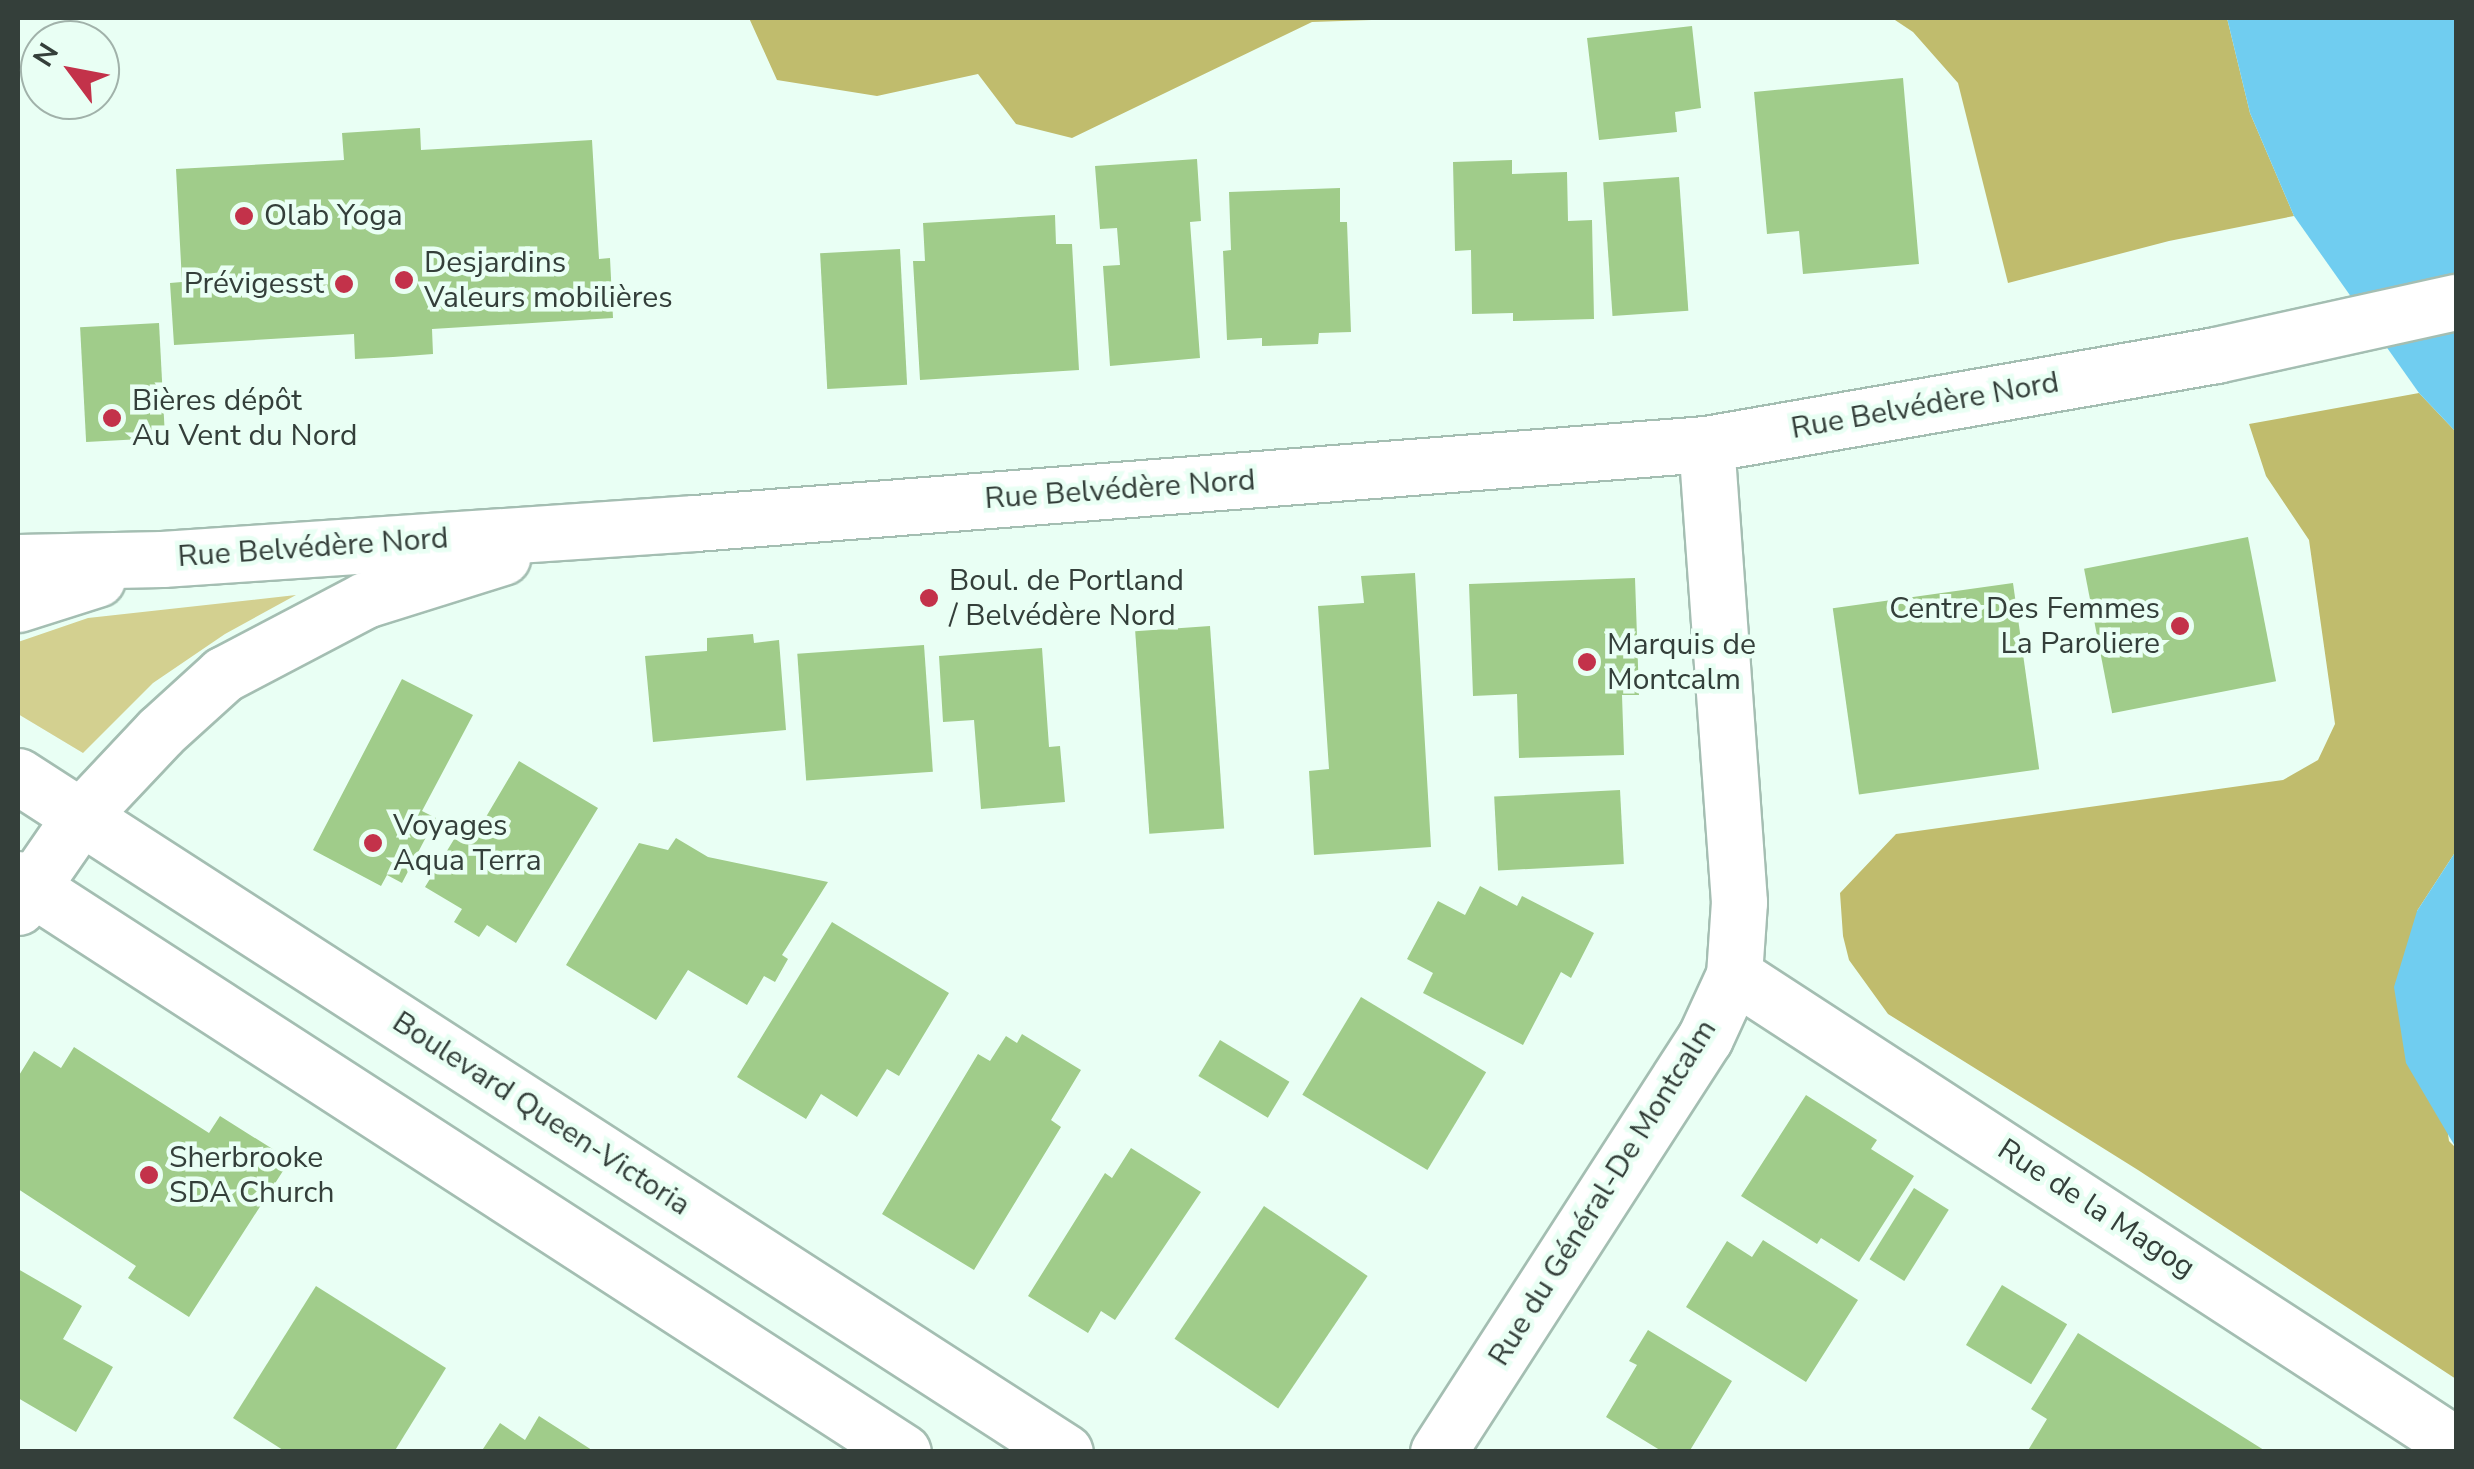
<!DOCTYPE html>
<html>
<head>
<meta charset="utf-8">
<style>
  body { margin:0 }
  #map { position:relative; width:2474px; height:1469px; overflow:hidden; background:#e9fff4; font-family:"Nunito Sans",sans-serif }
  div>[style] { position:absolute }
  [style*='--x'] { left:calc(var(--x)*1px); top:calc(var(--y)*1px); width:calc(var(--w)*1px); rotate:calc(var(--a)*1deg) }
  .green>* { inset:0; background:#d3d090 }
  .forest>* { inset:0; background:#c0bc6d }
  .water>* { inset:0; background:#70cdf0 }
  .building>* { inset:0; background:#a0cc8a; transform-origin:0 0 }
  .roads { filter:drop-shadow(2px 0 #a4beb2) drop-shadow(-2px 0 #a4beb2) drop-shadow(0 2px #a4beb2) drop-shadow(0 -2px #a4beb2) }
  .street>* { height:55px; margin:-27.5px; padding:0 27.5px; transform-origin:27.5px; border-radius:27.5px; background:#fff }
  .secondary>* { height:55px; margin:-27.5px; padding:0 27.5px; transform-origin:27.5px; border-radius:27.5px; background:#fff }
  .dots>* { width:28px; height:28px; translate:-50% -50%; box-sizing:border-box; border:5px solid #e9fff4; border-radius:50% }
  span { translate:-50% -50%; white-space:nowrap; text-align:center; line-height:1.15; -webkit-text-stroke:9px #e9fff4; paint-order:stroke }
  .poi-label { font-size:30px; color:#343f3a }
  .left { translate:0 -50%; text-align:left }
  .right { translate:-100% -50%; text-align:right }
  .street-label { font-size:30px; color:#343f3a }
  .frame { position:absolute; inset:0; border:20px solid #343f3a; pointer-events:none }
  .north { position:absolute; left:20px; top:20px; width:100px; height:100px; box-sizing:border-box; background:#e9fff4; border:2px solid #a1b2aa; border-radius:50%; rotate:302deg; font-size:28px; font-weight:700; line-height:40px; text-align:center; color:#343f3a }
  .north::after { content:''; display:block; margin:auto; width:35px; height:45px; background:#c3324a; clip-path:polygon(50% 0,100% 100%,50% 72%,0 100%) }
</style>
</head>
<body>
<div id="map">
  <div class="green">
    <div style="clip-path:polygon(296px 595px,225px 634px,153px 683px,83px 753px,18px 714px,18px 642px,88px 618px)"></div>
  </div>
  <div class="forest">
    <div style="clip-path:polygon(749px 18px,1431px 18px,1312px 22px,1072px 138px,1016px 124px,978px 74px,877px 96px,777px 80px)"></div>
    <div style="clip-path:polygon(1892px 18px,2227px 18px,2250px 113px,2294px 216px,2169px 241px,2008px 283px,1958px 83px,1913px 32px)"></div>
    <div style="clip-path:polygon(2419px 393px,2456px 432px,2456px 851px,2417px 911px,2449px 1141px,2456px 1148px,2456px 1379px,2138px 1170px,1888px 1014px,1849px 960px,1843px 936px,1840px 893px,1896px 834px,2283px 780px,2318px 760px,2335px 724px,2309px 540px,2266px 476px,2249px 424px)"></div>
  </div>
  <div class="water">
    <div style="clip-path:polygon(2227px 18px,2456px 18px,2456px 432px,2419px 393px,2294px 216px,2250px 113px)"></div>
    <div style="clip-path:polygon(2456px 851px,2456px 1148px,2406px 1063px,2394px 987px,2417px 911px)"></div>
  </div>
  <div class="building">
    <div style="clip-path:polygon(1692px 26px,1701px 108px,1675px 112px,1677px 132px,1599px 140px,1587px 38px)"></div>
    <div style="clip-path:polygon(1903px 78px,1919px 264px,1803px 274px,1799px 231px,1767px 234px,1754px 92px)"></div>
    <div style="clip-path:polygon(420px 128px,421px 150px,592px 140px,599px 259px,610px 258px,613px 318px,432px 329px,433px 354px,393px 357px,355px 359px,354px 334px,174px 345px,170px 283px,182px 282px,176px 169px,344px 160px,342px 133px)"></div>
    <div style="clip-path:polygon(1197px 159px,1201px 221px,1190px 222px,1200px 358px,1110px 366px,1103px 266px,1120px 265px,1117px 228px,1100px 229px,1095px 166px)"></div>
    <div style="clip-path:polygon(1512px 160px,1512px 174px,1567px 172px,1568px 221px,1592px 220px,1594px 319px,1513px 321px,1513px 313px,1472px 314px,1471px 250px,1455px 251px,1453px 162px)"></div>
    <div style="left:1679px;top:177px;width:134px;height:76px;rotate:86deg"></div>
    <div style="clip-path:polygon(1340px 188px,1340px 222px,1347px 222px,1351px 332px,1319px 333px,1318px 344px,1262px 346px,1262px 338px,1227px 340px,1223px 251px,1231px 250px,1229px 192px)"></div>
    <div style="clip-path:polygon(1055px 215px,1056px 244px,1072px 244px,1079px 370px,920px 380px,913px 261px,925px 261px,923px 223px)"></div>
    <div style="left:900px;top:249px;width:136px;height:80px;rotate:87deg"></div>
    <div style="left:159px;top:323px;width:115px;height:79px;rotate:87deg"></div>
    <div style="left:2248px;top:537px;width:147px;height:167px;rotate:79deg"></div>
    <div style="clip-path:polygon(1415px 573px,1431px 847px,1314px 855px,1309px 771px,1329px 769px,1318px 606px,1364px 603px,1361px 576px)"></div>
    <div style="clip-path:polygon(1635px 578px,1639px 695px,1622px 695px,1624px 755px,1519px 758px,1517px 694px,1473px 696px,1469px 584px)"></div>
    <div style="left:2013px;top:583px;width:188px;height:182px;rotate:82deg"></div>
    <div style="left:1210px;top:626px;width:203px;height:75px;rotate:86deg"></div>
    <div style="clip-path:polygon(753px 634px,754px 643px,779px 640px,786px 730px,653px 742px,645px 656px,707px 651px,707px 638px)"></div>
    <div style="left:924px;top:645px;width:127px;height:127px;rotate:86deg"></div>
    <div style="clip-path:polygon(1042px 648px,1049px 747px,1060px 746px,1065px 802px,981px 809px,974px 720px,943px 722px,939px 656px)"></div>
    <div style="clip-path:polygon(402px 679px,473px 715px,422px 811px,436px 818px,402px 883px,387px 875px,381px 886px,313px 850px)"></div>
    <div style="clip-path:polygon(519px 761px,598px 808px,516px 943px,487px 925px,479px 937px,454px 922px,462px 909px,425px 887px,456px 836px,470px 844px)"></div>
    <div style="left:1620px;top:790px;width:74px;height:126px;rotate:87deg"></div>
    <div style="clip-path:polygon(676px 838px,708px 857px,828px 882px,782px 955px,788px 959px,775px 982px,764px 976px,747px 1005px,688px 970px,656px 1020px,566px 965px,639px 843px,668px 850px)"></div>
    <div style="clip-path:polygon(1480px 886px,1517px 906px,1522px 896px,1594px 933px,1571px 978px,1561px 972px,1523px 1045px,1423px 993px,1433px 973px,1407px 959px,1438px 901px,1465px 915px)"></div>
    <div style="clip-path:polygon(832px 922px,949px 993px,899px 1076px,887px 1069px,857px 1117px,821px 1094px,806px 1119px,737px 1077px)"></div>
    <div style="left:1361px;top:997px;width:146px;height:114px;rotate:31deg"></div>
    <div style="clip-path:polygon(1022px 1034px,1081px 1070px,1051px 1120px,1061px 1127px,974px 1270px,882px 1214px,978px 1054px,990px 1061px,1006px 1036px,1017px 1043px)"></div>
    <div style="left:1220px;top:1040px;width:81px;height:42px;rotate:31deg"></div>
    <div style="clip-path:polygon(74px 1047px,209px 1133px,220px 1116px,290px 1160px,189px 1317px,128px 1278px,136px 1266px,18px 1189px,18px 1077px,34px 1051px,61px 1068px)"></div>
    <div style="clip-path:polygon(1806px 1095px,1877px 1140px,1871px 1149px,1914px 1176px,1859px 1262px,1821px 1238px,1817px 1244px,1741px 1196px)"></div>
    <div style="clip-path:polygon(1131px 1148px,1201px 1192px,1115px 1320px,1101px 1311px,1088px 1333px,1028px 1296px,1105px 1173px,1112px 1178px)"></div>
    <div style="left:1914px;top:1188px;width:41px;height:84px;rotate:32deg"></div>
    <div style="left:1264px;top:1206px;width:125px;height:160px;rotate:34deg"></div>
    <div style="clip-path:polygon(1763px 1240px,1858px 1300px,1806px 1382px,1686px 1307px,1727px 1241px,1752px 1257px)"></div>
    <div style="clip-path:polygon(18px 1269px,82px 1306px,63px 1339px,113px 1367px,76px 1432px,18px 1398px)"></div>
    <div style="left:2002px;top:1285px;width:76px;height:70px;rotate:31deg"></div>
    <div style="clip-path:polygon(316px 1286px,446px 1368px,394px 1452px,286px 1452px,233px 1418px)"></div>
    <div style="clip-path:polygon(1648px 1330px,1732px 1381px,1689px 1452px,1663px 1452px,1606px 1417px,1637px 1365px,1629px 1361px)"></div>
    <div style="clip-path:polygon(2078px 1333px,2267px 1452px,2027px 1452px,2047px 1419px,2031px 1409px)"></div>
    <div style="clip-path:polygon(539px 1416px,595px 1452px,481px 1452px,500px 1423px,525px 1440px)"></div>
  </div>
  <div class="roads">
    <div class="street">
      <div style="--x:1734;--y:975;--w:862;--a:33.06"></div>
      <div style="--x:1438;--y:1452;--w:493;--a:-57.2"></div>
      <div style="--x:1705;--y:1038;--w:69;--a:-65.3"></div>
      <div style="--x:1734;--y:975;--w:73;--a:-86.1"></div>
      <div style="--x:1739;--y:902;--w:459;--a:-94.1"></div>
    </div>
    <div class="secondary">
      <div style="--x:18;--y:562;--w:144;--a:-1.2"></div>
      <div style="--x:162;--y:559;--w:534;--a:-3.86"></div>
      <div style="--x:695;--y:523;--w:1014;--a:-4.47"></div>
      <div style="--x:1706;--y:444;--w:518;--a:-9.9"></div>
      <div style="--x:2216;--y:355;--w:246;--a:-12.5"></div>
      <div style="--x:18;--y:604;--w:83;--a:-17.6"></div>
      <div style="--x:18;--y:776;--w:1246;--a:32.85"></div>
      <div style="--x:18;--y:879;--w:1054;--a:32.92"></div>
      <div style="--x:18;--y:907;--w:109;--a:-55.4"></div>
      <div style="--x:80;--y:817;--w:117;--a:-46.7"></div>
      <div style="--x:160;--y:732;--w:86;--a:-42.2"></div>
      <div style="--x:224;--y:674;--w:159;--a:-27.7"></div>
      <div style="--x:365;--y:600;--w:144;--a:-17.4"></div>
    </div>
  </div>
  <div class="dots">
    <div style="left:244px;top:216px;background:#c3324a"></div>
    <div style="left:404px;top:280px;background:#c3324a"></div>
    <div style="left:344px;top:284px;background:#c3324a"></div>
    <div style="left:112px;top:418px;background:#c3324a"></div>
    <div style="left:929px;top:598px;background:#c3324a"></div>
    <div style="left:2180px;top:626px;background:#c3324a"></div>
    <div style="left:1587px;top:662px;background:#c3324a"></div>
    <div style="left:373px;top:843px;background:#c3324a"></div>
    <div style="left:149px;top:1175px;background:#c3324a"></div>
  </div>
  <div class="poi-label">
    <span class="left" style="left:264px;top:216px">Olab Yoga</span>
    <span class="left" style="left:424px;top:280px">Desjardins<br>Valeurs mobilières</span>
    <span class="right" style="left:324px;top:284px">Prévigesst</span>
    <span class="left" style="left:132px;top:418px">Bières dépôt<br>Au Vent du Nord</span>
    <span class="left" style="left:949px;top:598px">Boul. de Portland<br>/ Belvédère Nord</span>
    <span class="right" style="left:2160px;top:626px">Centre Des Femmes<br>La Paroliere</span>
    <span class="left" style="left:1607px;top:662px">Marquis de<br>Montcalm</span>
    <span class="left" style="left:393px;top:843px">Voyages<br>Aqua Terra</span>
    <span class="left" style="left:169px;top:1175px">Sherbrooke<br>SDA Church</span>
  </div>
  <div class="street-label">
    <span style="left:1925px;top:406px;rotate:-10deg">Rue Belvédère Nord</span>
    <span style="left:1120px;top:490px;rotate:-4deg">Rue Belvédère Nord</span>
    <span style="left:313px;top:548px;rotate:-4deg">Rue Belvédère Nord</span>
    <span style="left:541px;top:1114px;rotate:33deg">Boulevard Queen-Victoria</span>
    <span style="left:1603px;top:1193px;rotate:-58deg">Rue du Général-De Montcalm</span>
    <span style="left:2096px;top:1209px;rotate:33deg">Rue de la Magog</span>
  </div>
  <div class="frame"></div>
  <div class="north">N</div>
</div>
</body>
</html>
